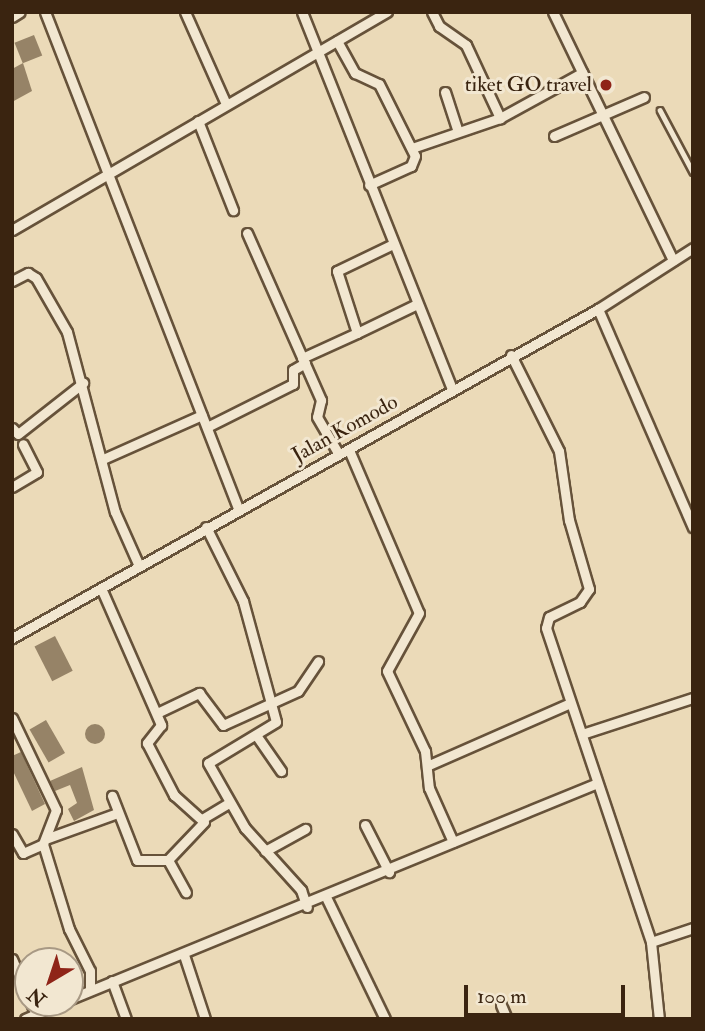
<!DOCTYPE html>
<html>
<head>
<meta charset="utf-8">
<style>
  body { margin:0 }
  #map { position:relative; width:705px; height:1031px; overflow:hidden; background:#ebdab8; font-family:"IM FELL Double Pica",serif }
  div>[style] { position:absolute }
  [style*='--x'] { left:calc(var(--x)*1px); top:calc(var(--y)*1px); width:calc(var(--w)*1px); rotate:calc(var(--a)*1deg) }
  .building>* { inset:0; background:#968367; transform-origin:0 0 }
  .round { border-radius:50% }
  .roads { filter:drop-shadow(2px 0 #66523a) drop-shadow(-2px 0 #66523a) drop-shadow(0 2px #66523a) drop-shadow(0 -2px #66523a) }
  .lane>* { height:4.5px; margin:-2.25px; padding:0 2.25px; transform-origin:2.25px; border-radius:2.25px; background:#f2e7d1 }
  .street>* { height:9px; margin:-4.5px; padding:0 4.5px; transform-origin:4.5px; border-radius:4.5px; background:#f2e7d1 }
  .dots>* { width:19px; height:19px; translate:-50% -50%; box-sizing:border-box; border:4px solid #f2e7d1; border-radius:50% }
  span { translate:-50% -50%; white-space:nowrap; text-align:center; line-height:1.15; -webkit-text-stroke:6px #f2e7d1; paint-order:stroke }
  .poi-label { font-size:21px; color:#3a2410 }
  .right { translate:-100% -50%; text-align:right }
  .street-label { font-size:21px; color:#3a2410 }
  .frame { position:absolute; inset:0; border:14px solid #3a2410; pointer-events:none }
  .north { position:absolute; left:14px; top:947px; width:70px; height:70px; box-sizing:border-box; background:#f2e7d1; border:2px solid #a89984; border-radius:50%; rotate:219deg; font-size:19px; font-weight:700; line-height:28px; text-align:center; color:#3a2410 }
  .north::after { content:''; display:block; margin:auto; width:24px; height:32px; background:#8f2418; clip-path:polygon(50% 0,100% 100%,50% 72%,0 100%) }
  .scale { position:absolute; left:464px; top:985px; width:161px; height:32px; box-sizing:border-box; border:4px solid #3a2410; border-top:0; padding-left:9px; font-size:21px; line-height:24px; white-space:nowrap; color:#3a2410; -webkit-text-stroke:5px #f2e7d1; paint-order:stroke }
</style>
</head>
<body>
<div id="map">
  <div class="building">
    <div style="left:34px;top:35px;width:22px;height:21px;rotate:68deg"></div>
    <div style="clip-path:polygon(23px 63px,32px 91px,12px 102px,12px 69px)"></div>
    <div style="left:55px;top:636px;width:39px;height:23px;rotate:63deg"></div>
    <div style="left:46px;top:720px;width:38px;height:19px;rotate:60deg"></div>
    <div class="round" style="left:85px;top:724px;width:20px;height:20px"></div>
    <div style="clip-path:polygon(21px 752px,45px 804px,32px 811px,12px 769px,12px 756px)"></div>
    <div style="clip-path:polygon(82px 767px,94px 810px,74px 821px,68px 809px,77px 803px,70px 785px,55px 791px,50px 781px)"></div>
  </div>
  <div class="roads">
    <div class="lane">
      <div style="--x:660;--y:110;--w:70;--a:62"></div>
    </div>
    <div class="street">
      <div style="--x:45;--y:12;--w:532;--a:68.74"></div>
      <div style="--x:185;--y:12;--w:101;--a:66"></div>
      <div style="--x:302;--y:12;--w:406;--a:68.3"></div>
      <div style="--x:432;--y:12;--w:16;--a:63"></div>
      <div style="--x:439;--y:26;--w:33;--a:35"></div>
      <div style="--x:466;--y:45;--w:81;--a:65"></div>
      <div style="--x:553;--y:12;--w:276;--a:64.2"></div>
      <div style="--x:12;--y:17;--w:9;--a:-32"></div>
      <div style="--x:337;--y:41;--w:37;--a:61"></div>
      <div style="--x:355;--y:73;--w:26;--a:25"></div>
      <div style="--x:379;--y:84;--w:80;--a:63.4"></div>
      <div style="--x:415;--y:156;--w:11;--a:112"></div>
      <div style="--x:411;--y:166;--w:46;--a:155.7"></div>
      <div style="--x:445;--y:92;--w:38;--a:72"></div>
      <div style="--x:198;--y:121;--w:96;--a:68.5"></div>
      <div style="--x:554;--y:136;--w:98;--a:-23.4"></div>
      <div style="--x:412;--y:148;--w:93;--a:-18.8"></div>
      <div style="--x:500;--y:118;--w:94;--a:-28.8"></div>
      <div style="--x:12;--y:230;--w:434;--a:-30.2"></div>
      <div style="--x:247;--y:233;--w:183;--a:66.1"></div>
      <div style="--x:321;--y:400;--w:17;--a:103"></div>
      <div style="--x:317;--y:417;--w:42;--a:59.7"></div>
      <div style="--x:391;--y:245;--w:60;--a:154.3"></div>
      <div style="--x:337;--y:271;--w:65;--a:72.1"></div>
      <div style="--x:357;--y:333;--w:67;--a:-25.8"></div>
      <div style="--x:12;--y:281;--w:18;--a:-27"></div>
      <div style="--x:28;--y:273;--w:9;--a:32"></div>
      <div style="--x:36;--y:278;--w:62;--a:60.1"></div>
      <div style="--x:67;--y:332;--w:186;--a:75.1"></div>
      <div style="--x:115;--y:512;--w:59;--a:66"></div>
      <div style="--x:598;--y:309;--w:238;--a:66.5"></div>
      <div style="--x:511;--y:355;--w:107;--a:63.4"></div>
      <div style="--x:559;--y:451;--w:70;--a:81.8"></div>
      <div style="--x:569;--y:520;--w:72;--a:73.8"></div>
      <div style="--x:589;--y:589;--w:16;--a:125"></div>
      <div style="--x:580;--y:602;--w:34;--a:154"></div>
      <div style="--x:549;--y:617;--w:11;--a:105"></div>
      <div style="--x:546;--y:628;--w:331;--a:71.5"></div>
      <div style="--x:651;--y:942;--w:77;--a:84.1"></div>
      <div style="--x:302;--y:358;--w:60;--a:-24.4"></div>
      <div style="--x:207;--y:427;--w:96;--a:-26.6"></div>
      <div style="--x:293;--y:384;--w:14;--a:-90"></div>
      <div style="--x:293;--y:370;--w:14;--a:-30"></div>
      <div style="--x:12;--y:428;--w:8;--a:45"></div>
      <div style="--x:18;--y:434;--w:83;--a:-38.1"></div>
      <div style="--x:349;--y:450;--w:177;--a:66.8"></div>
      <div style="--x:419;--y:613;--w:66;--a:118.9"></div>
      <div style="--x:387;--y:671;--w:89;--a:64.6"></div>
      <div style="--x:425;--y:751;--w:37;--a:84"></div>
      <div style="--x:429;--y:788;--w:59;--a:66"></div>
      <div style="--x:103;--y:459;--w:108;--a:-24"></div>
      <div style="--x:12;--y:487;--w:29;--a:-31"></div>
      <div style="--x:37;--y:472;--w:31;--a:-117"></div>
      <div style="--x:206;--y:527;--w:83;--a:63.4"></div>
      <div style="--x:243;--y:601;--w:125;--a:74.7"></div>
      <div style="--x:276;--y:722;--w:79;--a:148.9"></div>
      <div style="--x:208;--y:763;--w:75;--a:60.4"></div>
      <div style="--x:245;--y:828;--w:84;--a:47.9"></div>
      <div style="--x:301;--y:890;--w:18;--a:71"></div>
      <div style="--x:101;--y:588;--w:150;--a:66.3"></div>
      <div style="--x:161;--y:725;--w:23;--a:128"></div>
      <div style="--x:147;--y:743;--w:59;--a:62.6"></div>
      <div style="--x:174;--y:795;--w:40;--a:42"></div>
      <div style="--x:204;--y:822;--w:52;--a:133.5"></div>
      <div style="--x:168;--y:860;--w:31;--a:180"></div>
      <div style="--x:137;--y:860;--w:69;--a:-111.3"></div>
      <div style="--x:12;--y:638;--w:672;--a:-29.31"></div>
      <div style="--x:598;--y:309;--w:113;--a:-32.7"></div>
      <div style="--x:157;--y:713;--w:47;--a:-25.5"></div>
      <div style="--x:199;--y:693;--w:40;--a:53"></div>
      <div style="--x:223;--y:725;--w:82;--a:-24.4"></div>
      <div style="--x:298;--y:691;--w:36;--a:-56"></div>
      <div style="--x:12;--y:718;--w:102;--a:64.4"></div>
      <div style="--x:56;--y:810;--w:36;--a:111"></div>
      <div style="--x:43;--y:844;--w:89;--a:73"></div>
      <div style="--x:69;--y:929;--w:47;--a:63.4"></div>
      <div style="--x:90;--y:971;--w:19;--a:90"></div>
      <div style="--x:582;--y:734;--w:117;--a:-18"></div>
      <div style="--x:256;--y:735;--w:44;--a:55.2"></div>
      <div style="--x:429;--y:765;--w:154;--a:-23.7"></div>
      <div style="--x:202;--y:819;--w:31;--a:-31"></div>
      <div style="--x:365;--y:825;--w:53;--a:62.9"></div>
      <div style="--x:12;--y:834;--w:22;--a:60"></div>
      <div style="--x:23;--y:853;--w:22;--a:-24"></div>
      <div style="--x:48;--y:838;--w:73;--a:-19.9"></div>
      <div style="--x:265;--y:851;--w:46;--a:-28.8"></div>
      <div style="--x:168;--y:860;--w:37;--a:61"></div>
      <div style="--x:327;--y:899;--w:133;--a:64.2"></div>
      <div style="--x:651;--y:942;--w:44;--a:-18.4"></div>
      <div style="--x:184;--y:955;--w:67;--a:71.8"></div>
      <div style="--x:12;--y:959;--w:40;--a:66.6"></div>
      <div style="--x:112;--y:981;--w:40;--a:69.8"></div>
      <div style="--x:70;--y:999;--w:567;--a:-22.27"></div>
      <div style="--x:31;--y:1003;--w:13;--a:67"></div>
      <div style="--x:501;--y:1005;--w:15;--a:67"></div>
      <div style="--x:25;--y:1019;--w:40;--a:-23.4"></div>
    </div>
  </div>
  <div class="dots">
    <div style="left:606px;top:85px;background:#8f2418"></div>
  </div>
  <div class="poi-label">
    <span class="right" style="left:592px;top:85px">tiket GO travel</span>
  </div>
  <div class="street-label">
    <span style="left:345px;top:429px;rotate:-29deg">Jalan Komodo</span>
  </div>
  <div class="frame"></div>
  <div class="north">N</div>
  <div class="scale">100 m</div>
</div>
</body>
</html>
